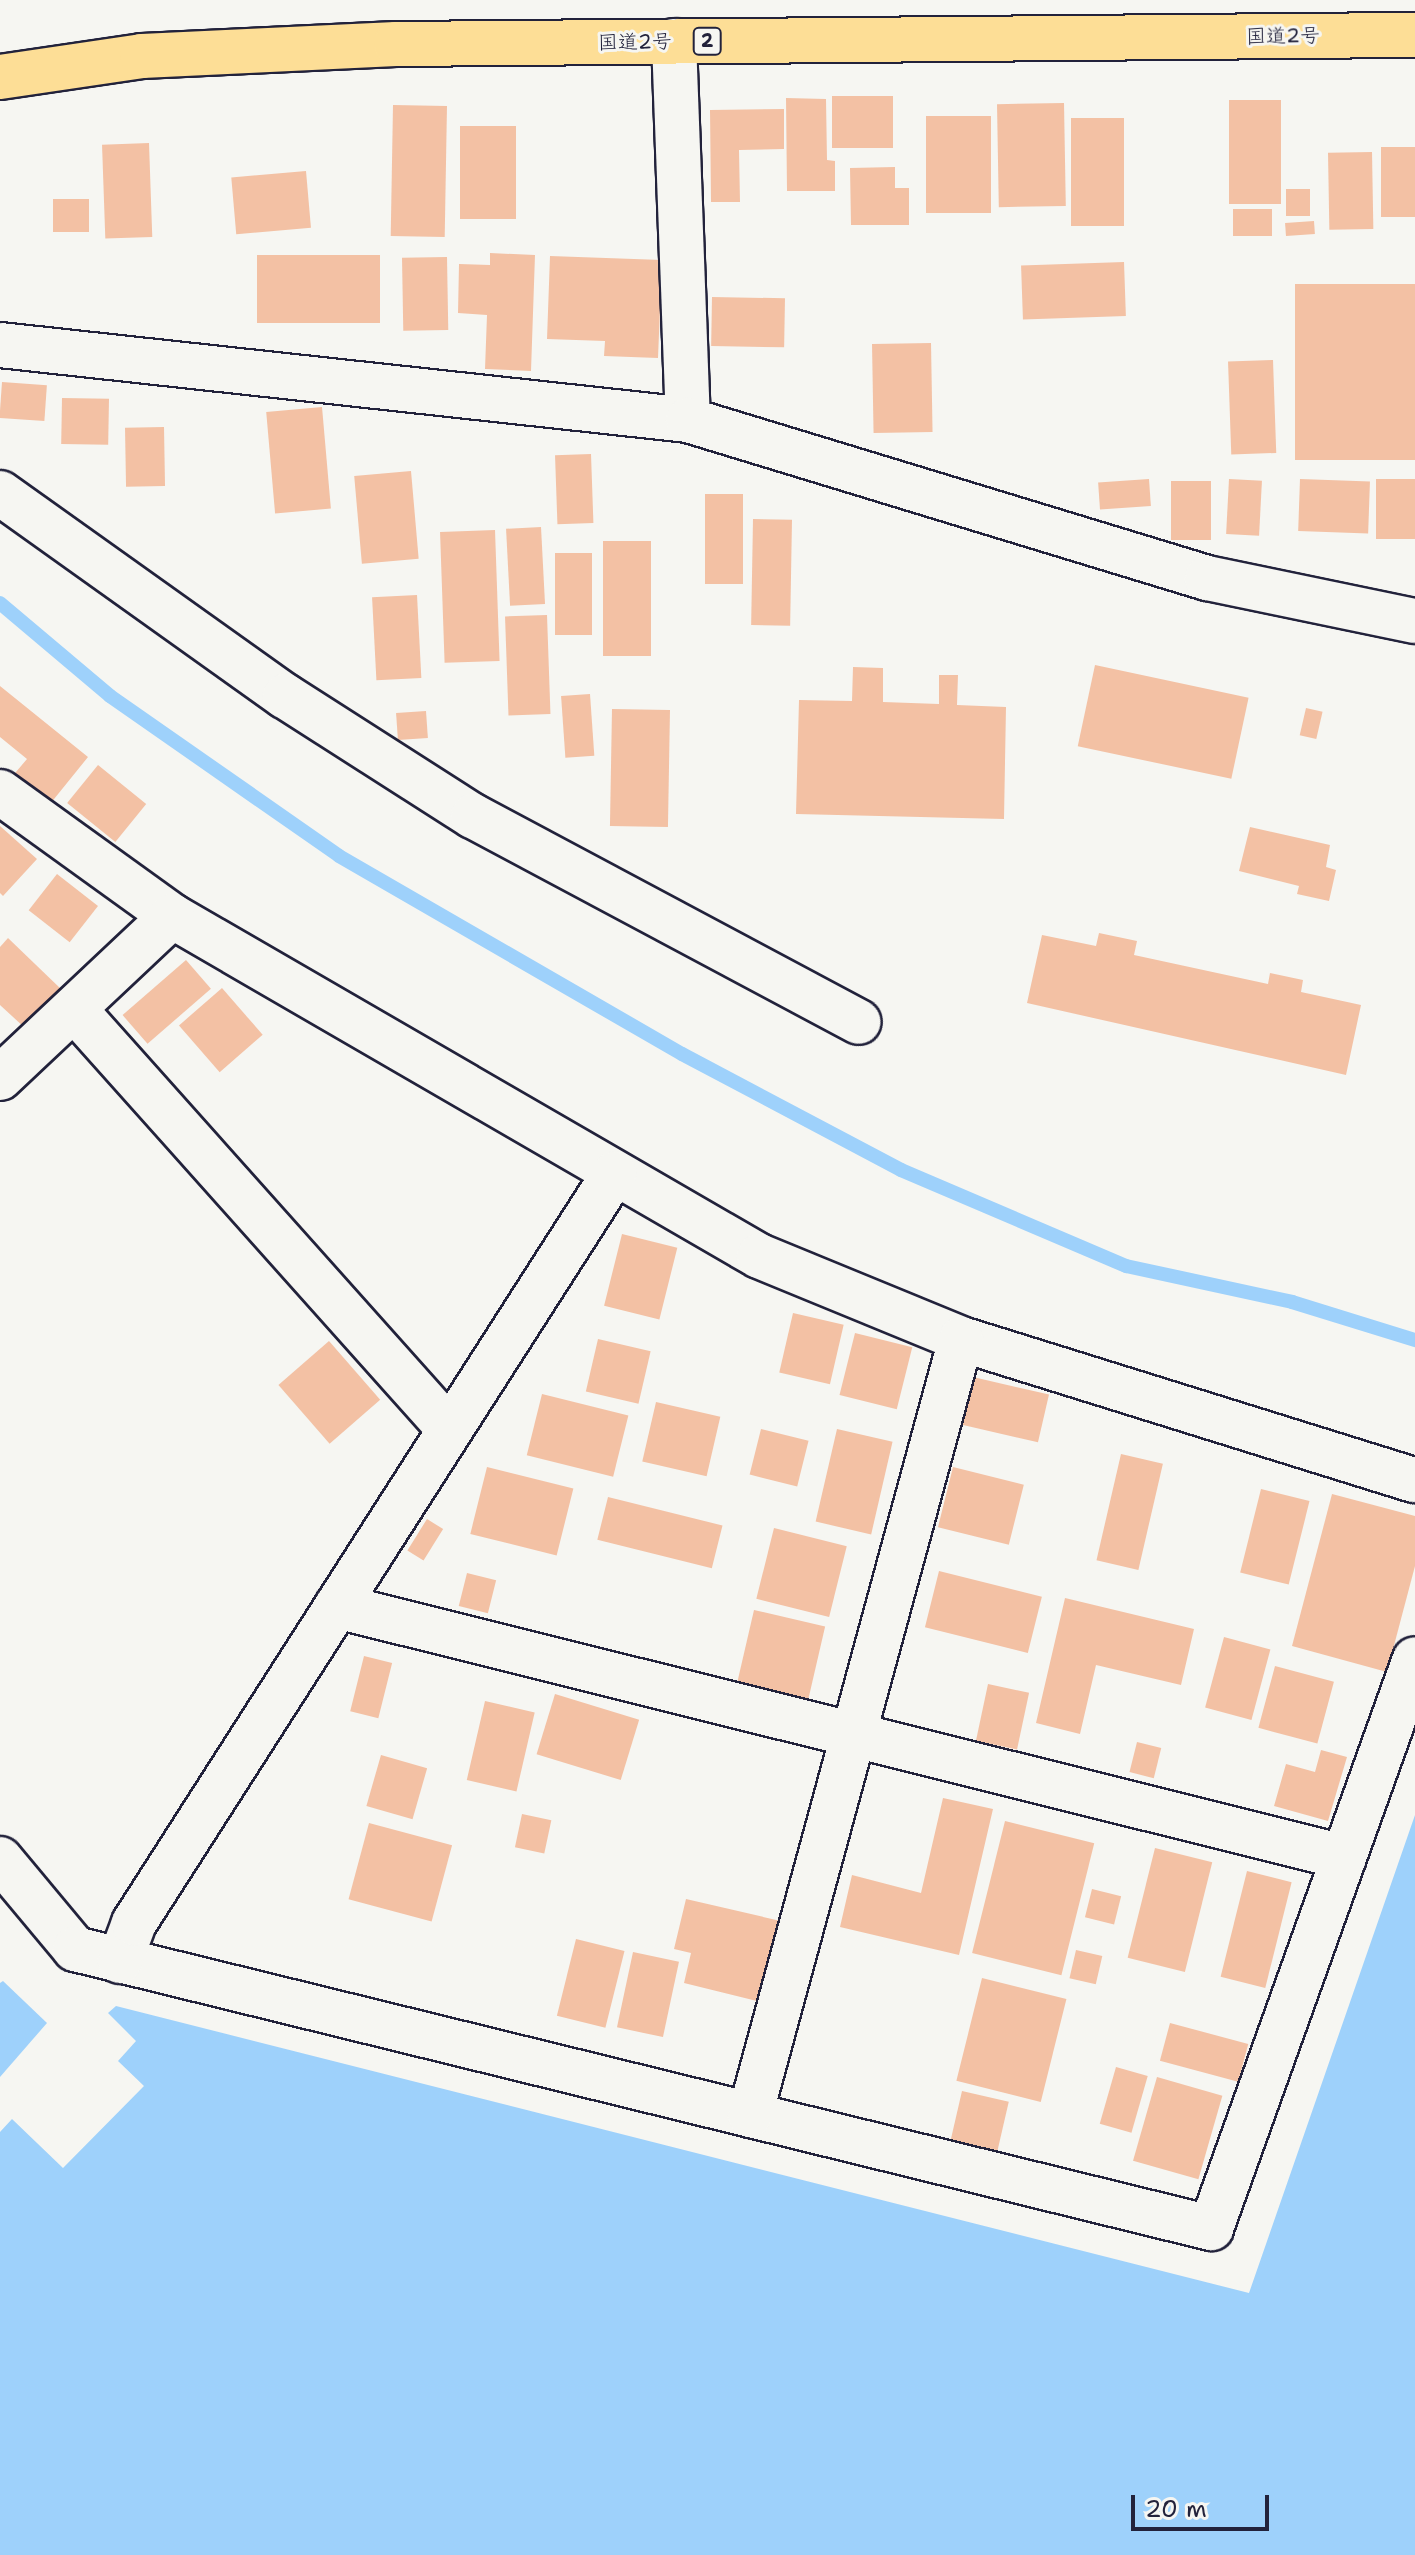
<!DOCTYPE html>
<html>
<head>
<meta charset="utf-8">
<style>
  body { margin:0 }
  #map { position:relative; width:1415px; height:2555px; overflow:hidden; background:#f6f6f2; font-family:"Shantell Sans","Klee One",sans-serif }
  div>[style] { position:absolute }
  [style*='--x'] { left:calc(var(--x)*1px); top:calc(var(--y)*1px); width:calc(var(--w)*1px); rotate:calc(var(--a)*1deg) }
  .water>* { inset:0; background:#9ed1fb }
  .stream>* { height:14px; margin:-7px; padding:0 7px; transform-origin:7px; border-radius:7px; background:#9ed1fb }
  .building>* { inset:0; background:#f3c1a4; transform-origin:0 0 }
  .roads { filter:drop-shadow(2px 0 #22223b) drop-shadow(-2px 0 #22223b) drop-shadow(0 2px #22223b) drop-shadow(0 -2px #22223b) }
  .minor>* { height:44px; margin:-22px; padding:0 22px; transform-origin:22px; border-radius:22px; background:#f6f6f2 }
  .highway>* { height:44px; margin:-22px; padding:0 22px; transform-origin:22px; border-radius:22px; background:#fdde96 }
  span { translate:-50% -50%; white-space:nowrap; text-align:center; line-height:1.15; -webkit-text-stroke:6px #f6f6f2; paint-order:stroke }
  .shield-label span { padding:2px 6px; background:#f6f6f2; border:2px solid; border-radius:6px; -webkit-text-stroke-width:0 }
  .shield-label { font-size:18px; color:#22223b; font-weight:700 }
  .street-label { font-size:20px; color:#22223b }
  .scale { position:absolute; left:1131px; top:2495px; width:138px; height:36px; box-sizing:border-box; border:4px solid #22223b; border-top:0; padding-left:10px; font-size:24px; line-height:28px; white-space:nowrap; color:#22223b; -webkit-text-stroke:6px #f6f6f2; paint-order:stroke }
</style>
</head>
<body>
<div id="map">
  <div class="water">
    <div style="clip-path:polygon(1415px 1815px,1415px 2555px,0 2555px,0 2132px,12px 2119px,63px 2168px,144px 2086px,118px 2061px,136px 2041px,108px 2013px,116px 2006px,1249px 2293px)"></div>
    <div style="clip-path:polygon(3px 1981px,47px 2023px,0 2077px,0 1983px)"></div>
  </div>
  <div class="stream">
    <div style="--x:0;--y:603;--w:144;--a:40.2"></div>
    <div style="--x:110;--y:696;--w:279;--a:34.9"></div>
    <div style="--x:339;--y:856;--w:396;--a:30"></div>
    <div style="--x:682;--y:1054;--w:248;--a:27.9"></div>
    <div style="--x:901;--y:1170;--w:245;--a:23.1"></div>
    <div style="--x:1126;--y:1266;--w:170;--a:12.2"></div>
    <div style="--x:1292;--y:1302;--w:129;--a:17.2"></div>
  </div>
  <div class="building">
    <div style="left:893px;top:96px;width:52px;height:61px;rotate:90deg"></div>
    <div style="clip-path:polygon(786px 98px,826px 99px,827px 160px,835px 161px,835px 191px,787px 191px)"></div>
    <div style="left:1229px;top:100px;width:52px;height:104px"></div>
    <div style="left:1064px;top:103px;width:103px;height:67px;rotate:89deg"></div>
    <div style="left:393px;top:105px;width:54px;height:131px;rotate:1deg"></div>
    <div style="clip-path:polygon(784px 109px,784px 149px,739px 150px,740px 202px,711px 202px,710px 110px)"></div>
    <div style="left:926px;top:116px;width:65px;height:97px"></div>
    <div style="left:1071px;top:118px;width:53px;height:108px"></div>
    <div style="left:460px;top:126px;width:56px;height:93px"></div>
    <div style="left:149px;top:143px;width:94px;height:47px;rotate:88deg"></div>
    <div style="left:1415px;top:147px;width:70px;height:34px;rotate:90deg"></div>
    <div style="left:1372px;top:152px;width:77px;height:44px;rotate:89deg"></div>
    <div style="clip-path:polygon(895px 167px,895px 188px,909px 188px,909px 225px,851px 225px,850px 168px)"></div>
    <div style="left:306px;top:171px;width:57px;height:75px;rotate:85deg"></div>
    <div style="left:1286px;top:189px;width:24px;height:27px"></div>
    <div style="left:53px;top:199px;width:36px;height:33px"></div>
    <div style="left:1233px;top:209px;width:39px;height:27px"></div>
    <div style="left:1314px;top:221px;width:13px;height:29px;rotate:86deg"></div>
    <div style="clip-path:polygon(490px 253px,535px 255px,531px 371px,485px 369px,487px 315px,458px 313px,459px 264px,490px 265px)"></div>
    <div style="left:257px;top:255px;width:123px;height:68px"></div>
    <div style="clip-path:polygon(550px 256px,662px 260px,658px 358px,604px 356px,605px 341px,547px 339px)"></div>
    <div style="left:447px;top:257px;width:73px;height:45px;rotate:89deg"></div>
    <div style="left:1124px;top:262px;width:54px;height:103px;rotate:88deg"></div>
    <div style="left:1415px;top:284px;width:176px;height:120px;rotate:90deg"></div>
    <div style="left:712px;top:297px;width:73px;height:49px;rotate:1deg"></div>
    <div style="left:931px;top:343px;width:89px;height:59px;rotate:89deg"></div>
    <div style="left:1273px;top:360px;width:93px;height:45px;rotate:88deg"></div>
    <div style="left:2px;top:382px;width:45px;height:36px;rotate:4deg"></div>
    <div style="left:62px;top:398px;width:47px;height:46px;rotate:1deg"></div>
    <div style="left:322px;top:407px;width:102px;height:56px;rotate:85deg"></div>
    <div style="left:164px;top:427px;width:59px;height:39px;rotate:89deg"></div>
    <div style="left:591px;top:454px;width:69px;height:36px;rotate:88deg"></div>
    <div style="left:411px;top:471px;width:88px;height:57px;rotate:85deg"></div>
    <div style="left:1149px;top:479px;width:27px;height:51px;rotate:86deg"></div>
    <div style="left:1229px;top:479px;width:33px;height:55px;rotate:3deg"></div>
    <div style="left:1300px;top:479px;width:70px;height:52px;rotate:2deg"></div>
    <div style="left:1415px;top:479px;width:60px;height:39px;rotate:90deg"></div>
    <div style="left:1171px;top:481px;width:40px;height:59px"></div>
    <div style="left:705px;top:494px;width:38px;height:90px"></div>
    <div style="left:753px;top:519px;width:39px;height:106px;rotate:1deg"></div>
    <div style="left:541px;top:527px;width:77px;height:35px;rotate:87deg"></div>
    <div style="left:495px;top:530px;width:131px;height:55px;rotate:88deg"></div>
    <div style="left:603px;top:541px;width:48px;height:115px"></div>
    <div style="left:555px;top:553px;width:37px;height:82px"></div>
    <div style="left:417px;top:595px;width:83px;height:45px;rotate:87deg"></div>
    <div style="left:547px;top:615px;width:99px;height:42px;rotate:88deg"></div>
    <div style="left:1095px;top:665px;width:157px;height:83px;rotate:12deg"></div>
    <div style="clip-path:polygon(853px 667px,883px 668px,883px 702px,939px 704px,939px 675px,958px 675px,957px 705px,1006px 707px,1004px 819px,796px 814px,799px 700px,852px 701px)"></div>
    <div style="clip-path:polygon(0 686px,88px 757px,46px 809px,10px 779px,27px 759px,0 737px)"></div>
    <div style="left:590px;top:694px;width:62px;height:29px;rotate:86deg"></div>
    <div style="left:1306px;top:708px;width:17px;height:28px;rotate:13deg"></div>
    <div style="left:612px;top:709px;width:58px;height:117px;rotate:1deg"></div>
    <div style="left:426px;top:711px;width:27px;height:30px;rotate:86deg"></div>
    <div style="left:98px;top:765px;width:62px;height:49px;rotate:39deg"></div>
    <div style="clip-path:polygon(0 826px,37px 859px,3px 896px,0 893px)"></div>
    <div style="clip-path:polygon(1250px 827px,1330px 845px,1326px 867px,1336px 870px,1329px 901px,1297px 894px,1299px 886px,1239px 871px)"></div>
    <div style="left:57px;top:874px;width:52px;height:46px;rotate:38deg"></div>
    <div style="clip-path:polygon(1099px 933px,1137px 941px,1134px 955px,1268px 984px,1270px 973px,1303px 980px,1301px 992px,1361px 1005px,1346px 1075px,1027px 1003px,1042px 935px,1096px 946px)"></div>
    <div style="clip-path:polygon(8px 938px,62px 990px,25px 1028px,0 1005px,0 947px)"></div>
    <div style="left:186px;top:960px;width:38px;height:84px;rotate:49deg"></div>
    <div style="left:222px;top:988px;width:62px;height:57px;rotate:49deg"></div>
    <div style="left:622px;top:1234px;width:57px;height:74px;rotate:14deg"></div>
    <div style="left:793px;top:1313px;width:52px;height:61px;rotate:13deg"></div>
    <div style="left:855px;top:1333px;width:59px;height:64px;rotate:14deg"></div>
    <div style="left:598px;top:1339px;width:54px;height:54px;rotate:13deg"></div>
    <div style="left:329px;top:1341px;width:78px;height:67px;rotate:49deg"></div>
    <div style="left:973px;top:1377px;width:78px;height:49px;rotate:13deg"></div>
    <div style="left:542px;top:1394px;width:89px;height:63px;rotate:14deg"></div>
    <div style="left:656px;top:1402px;width:66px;height:61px;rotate:13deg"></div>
    <div style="left:761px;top:1429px;width:49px;height:47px;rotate:14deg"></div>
    <div style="left:837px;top:1429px;width:57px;height:95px;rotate:13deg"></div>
    <div style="left:1121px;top:1454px;width:43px;height:109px;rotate:13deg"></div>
    <div style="left:487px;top:1467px;width:89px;height:69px;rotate:14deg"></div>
    <div style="left:953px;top:1467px;width:73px;height:62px;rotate:14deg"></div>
    <div style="left:1261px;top:1489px;width:50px;height:86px;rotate:14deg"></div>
    <div style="clip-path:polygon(1332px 1494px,1415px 1516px,1415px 1566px,1387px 1672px,1292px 1646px)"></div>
    <div style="left:608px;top:1497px;width:118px;height:44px;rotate:14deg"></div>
    <div style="left:427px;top:1519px;width:19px;height:37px;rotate:32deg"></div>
    <div style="left:774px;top:1528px;width:75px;height:73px;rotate:14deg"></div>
    <div style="left:939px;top:1571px;width:106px;height:58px;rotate:14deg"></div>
    <div style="left:467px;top:1573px;width:30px;height:34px;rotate:14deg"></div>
    <div style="clip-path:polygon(1065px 1598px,1194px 1629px,1181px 1685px,1096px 1665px,1080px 1734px,1036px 1723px)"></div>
    <div style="left:754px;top:1610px;width:73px;height:75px;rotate:13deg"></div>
    <div style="left:1224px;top:1637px;width:48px;height:73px;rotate:15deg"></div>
    <div style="left:364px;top:1656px;width:29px;height:57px;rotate:14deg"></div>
    <div style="left:1275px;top:1666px;width:61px;height:64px;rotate:15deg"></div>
    <div style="left:988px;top:1684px;width:42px;height:58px;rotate:12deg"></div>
    <div style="left:555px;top:1694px;width:88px;height:63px;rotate:17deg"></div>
    <div style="left:485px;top:1701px;width:51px;height:81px;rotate:13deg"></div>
    <div style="left:1137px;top:1742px;width:25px;height:31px;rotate:14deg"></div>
    <div style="clip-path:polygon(1321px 1750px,1347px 1757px,1328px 1821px,1274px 1806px,1286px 1764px,1315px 1772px)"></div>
    <div style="left:381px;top:1755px;width:48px;height:53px;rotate:16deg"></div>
    <div style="clip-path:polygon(943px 1798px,993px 1809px,959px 1955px,840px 1927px,852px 1875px,921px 1893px)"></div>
    <div style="left:522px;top:1814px;width:30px;height:34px;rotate:12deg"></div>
    <div style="left:1005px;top:1821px;width:92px;height:136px;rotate:14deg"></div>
    <div style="left:369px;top:1823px;width:86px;height:79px;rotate:15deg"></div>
    <div style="left:1155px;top:1848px;width:59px;height:113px;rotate:14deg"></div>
    <div style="left:1247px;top:1871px;width:46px;height:109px;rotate:14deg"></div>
    <div style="left:1092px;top:1889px;width:30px;height:29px;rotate:14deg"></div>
    <div style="clip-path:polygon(686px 1899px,785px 1922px,765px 2003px,684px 1983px,691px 1953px,674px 1949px)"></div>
    <div style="left:576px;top:1939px;width:50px;height:79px;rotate:14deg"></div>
    <div style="left:1076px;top:1950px;width:27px;height:29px;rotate:13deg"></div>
    <div style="left:633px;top:1952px;width:47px;height:77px;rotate:12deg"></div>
    <div style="left:982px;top:1978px;width:87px;height:106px;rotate:14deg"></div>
    <div style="left:1170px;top:2023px;width:81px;height:39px;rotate:15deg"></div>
    <div style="left:1116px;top:2067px;width:33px;height:59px;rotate:16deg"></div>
    <div style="left:1157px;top:2077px;width:68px;height:87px;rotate:16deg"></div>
    <div style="left:962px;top:2091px;width:48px;height:50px;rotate:13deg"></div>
  </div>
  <div class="roads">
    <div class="minor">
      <div style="--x:674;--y:41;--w:379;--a:87.9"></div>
      <div style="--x:0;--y:345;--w:692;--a:6.22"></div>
      <div style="--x:688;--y:420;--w:543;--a:16.93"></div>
      <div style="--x:1207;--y:578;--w:212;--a:11.7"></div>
      <div style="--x:0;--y:493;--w:350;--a:35.5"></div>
      <div style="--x:285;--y:696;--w:223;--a:32.6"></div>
      <div style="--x:473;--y:816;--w:437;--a:28.1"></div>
      <div style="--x:0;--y:792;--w:212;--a:35.8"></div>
      <div style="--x:172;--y:916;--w:678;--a:30.08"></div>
      <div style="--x:759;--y:1256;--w:218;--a:22.3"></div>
      <div style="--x:961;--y:1339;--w:475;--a:17.3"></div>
      <div style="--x:74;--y:1009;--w:564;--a:48.23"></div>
      <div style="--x:0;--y:1078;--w:236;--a:-43.3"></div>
      <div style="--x:337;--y:1606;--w:1038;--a:14"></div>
      <div style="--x:0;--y:1859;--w:117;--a:50.2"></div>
      <div style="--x:75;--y:1949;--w:1170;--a:13.8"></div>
      <div style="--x:1211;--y:2228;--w:604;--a:-70.28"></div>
      <div style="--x:120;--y:1961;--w:40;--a:-69.8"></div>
      <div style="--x:134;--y:1923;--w:890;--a:-57.35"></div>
      <div style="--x:750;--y:2115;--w:804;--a:-74.79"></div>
    </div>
    <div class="highway">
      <div style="--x:0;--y:77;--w:144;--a:-8.4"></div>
      <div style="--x:142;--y:56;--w:254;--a:-2.7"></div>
      <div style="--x:396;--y:44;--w:1019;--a:-0.51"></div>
    </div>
  </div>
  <div class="shield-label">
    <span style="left:707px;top:41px">2</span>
  </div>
  <div class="street-label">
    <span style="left:1283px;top:36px;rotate:-1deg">国道2号</span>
    <span style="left:635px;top:42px;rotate:-1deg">国道2号</span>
  </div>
  <div class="scale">20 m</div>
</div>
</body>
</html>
